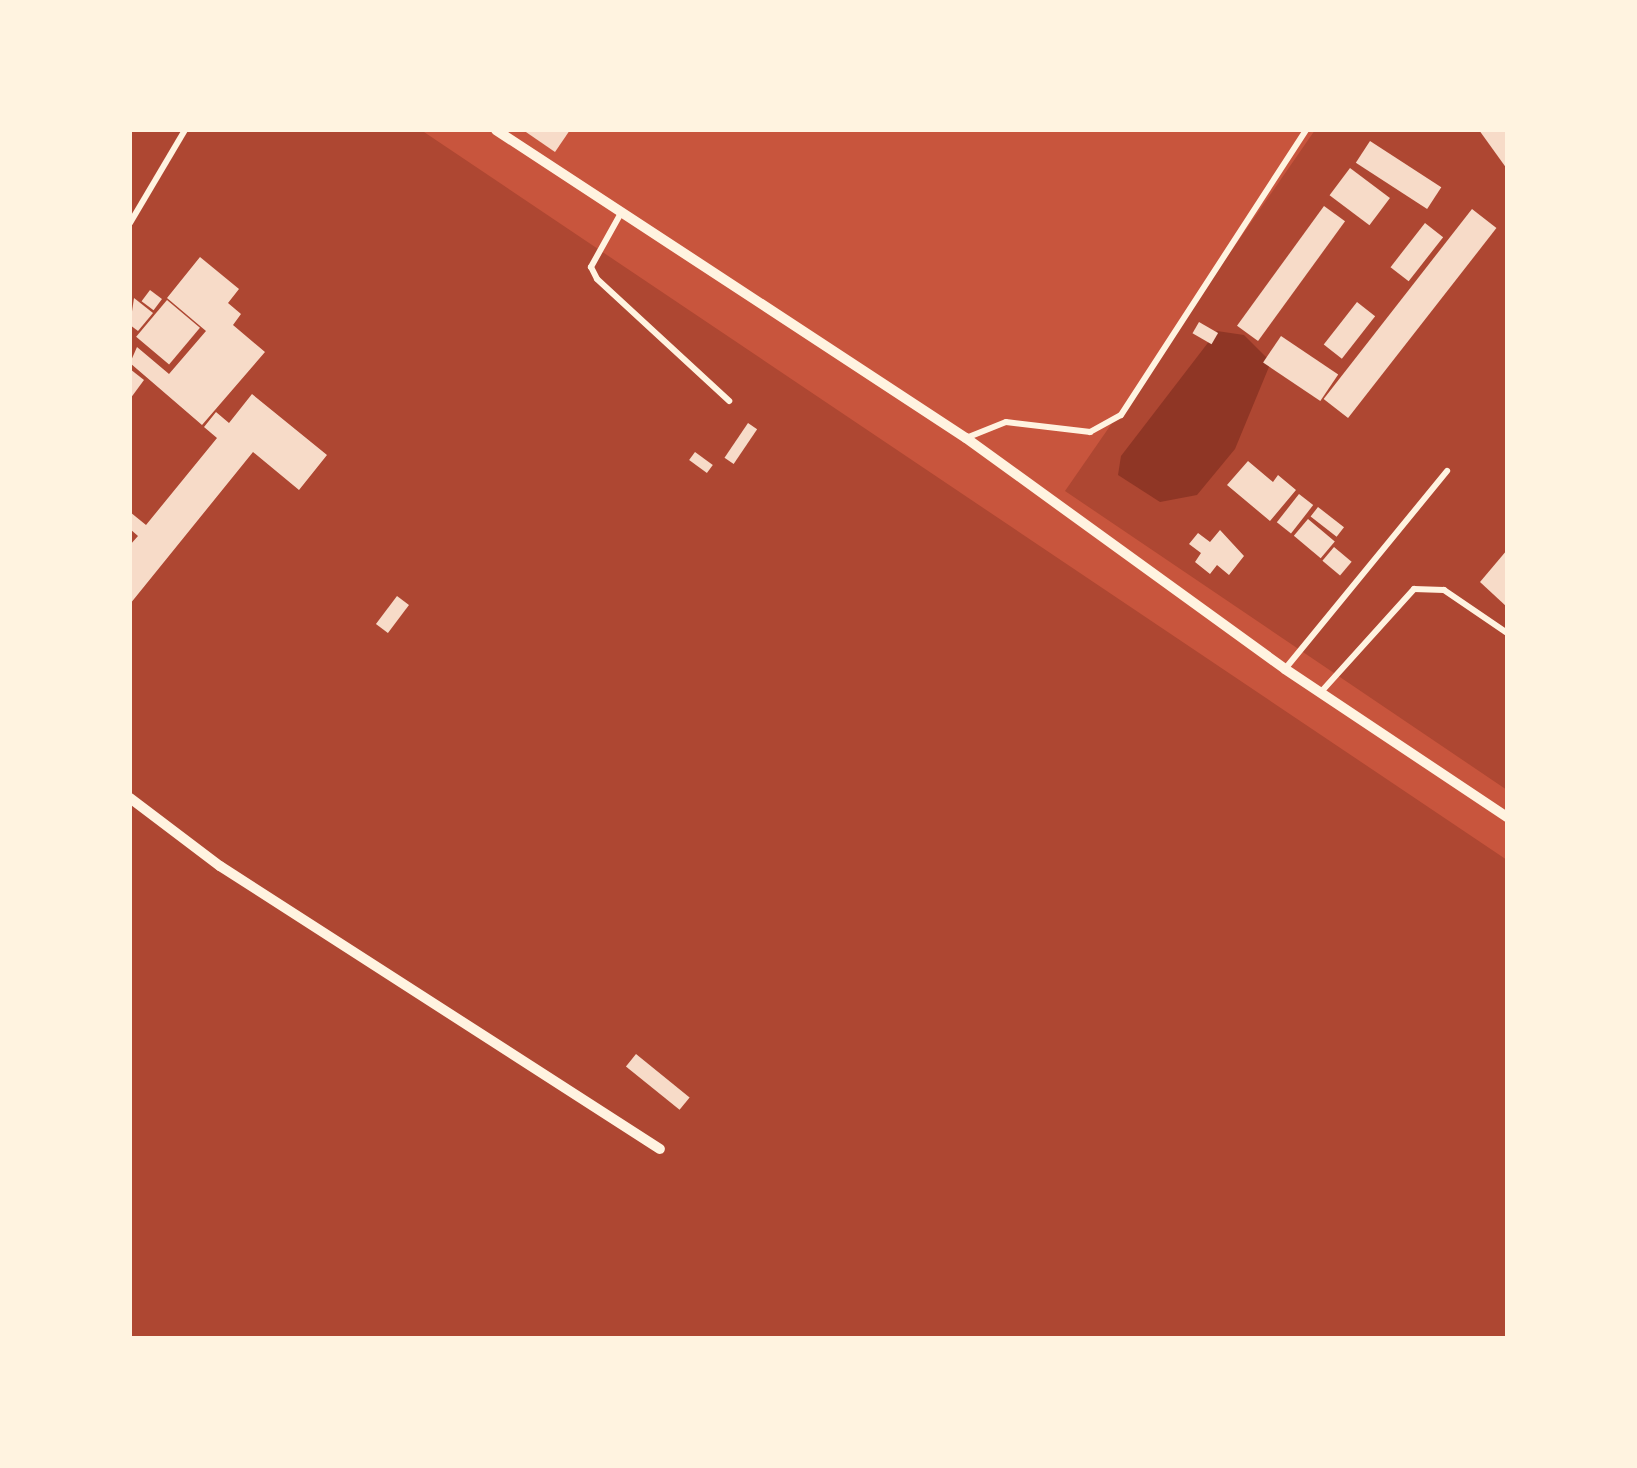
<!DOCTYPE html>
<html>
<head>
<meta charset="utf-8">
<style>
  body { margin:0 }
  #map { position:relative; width:1637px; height:1468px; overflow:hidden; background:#c8553d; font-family:Mulish,sans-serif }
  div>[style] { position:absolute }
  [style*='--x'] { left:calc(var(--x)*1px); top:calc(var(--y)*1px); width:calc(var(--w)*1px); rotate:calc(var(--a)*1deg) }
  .green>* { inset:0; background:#ae4732 }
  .water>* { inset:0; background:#8f3625 }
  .building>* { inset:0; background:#f7dbc8; transform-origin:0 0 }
  .service>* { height:6px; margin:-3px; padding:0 3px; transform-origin:3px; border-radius:3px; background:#fff3e0 }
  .minor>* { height:10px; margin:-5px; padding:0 5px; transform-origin:5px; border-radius:5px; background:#fff3e0 }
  span { translate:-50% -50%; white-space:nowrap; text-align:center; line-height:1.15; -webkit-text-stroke:8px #fff3e0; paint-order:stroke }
  .frame { position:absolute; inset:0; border:132px solid #fff3e0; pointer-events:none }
</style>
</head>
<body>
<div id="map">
  <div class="green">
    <div style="clip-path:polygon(130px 130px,421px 130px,1507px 860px,1507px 1338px,130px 1338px)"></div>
    <div style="clip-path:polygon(1315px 130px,1507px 130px,1507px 790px,1065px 491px)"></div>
  </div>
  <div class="water">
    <div style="clip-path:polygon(1217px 331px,1244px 335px,1271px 362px,1235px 449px,1197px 495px,1160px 502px,1118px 475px,1121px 456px)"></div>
  </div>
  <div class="building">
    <div style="clip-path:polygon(523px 130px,570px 130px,555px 152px)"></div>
    <div style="clip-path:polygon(1479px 130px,1507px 130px,1507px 169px)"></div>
    <div style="left:1370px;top:141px;width:85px;height:26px;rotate:33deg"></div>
    <div style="left:1350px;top:168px;width:50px;height:34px;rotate:37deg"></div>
    <div style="left:1324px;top:206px;width:26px;height:148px;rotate:36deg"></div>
    <div style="left:1472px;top:209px;width:31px;height:241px;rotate:38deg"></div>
    <div style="left:1425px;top:223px;width:23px;height:56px;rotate:38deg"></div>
    <div style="clip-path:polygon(200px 257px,239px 289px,228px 303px,241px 314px,233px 325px,265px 352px,202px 425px,130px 363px,137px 347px,169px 374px,206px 331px,167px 298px)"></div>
    <div style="left:150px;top:290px;width:15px;height:14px;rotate:37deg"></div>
    <div style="clip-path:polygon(134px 298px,153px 313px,138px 331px,130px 325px)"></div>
    <div style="left:167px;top:300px;width:43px;height:48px;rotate:40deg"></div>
    <div style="left:1357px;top:302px;width:23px;height:54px;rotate:38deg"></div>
    <div style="left:1199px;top:322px;width:22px;height:13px;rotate:30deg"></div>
    <div style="left:1281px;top:336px;width:69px;height:32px;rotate:34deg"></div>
    <div style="clip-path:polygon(130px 369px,144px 380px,130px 399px)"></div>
    <div style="clip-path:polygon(252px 394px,327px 455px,299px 490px,253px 452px,130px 604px,130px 545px,138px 536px,130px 529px,130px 512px,146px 525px,217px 438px,204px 427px,216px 412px,229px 423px)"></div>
    <div style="left:748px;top:423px;width:11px;height:42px;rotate:34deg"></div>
    <div style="left:695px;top:452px;width:22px;height:10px;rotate:36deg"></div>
    <div style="clip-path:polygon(1248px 461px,1273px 482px,1278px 475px,1296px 490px,1270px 521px,1227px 485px)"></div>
    <div style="left:1299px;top:494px;width:18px;height:36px;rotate:38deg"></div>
    <div style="left:1318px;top:507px;width:33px;height:12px;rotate:38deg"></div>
    <div style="left:1308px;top:519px;width:35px;height:22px;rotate:40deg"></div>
    <div style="clip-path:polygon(1220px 530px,1244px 556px,1229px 575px,1217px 565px,1210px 574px,1195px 562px,1201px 553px,1189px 544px,1198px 533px,1210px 542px)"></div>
    <div style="left:1334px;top:547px;width:23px;height:18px;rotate:40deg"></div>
    <div style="clip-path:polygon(1507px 550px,1507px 607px,1480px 582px)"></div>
    <div style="left:397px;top:596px;width:15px;height:35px;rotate:37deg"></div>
    <div style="left:636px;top:1054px;width:69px;height:16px;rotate:39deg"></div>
  </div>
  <div class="service">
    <div style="--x:621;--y:213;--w:62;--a:119.1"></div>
    <div style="--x:591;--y:267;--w:13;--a:63"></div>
    <div style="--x:597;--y:279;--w:180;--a:42.7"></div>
    <div style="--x:130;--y:223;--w:108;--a:-59.4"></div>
    <div style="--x:966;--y:438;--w:43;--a:-21.8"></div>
    <div style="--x:1006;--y:422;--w:85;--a:6.8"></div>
    <div style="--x:1090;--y:432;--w:35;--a:-29"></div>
    <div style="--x:1121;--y:415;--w:340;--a:-57"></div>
    <div style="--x:1285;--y:669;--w:256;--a:-50.7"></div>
    <div style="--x:1321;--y:692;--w:139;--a:-47.9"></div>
    <div style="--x:1414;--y:589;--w:30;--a:2"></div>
    <div style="--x:1444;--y:590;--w:76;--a:34.3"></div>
  </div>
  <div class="minor">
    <div style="--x:496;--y:130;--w:562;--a:33.24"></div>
    <div style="--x:966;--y:438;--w:394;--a:35.9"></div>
    <div style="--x:1285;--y:669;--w:267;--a:33.7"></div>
    <div style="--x:130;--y:798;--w:113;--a:37.1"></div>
    <div style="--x:220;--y:866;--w:523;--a:32.75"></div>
  </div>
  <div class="frame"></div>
</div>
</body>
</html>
